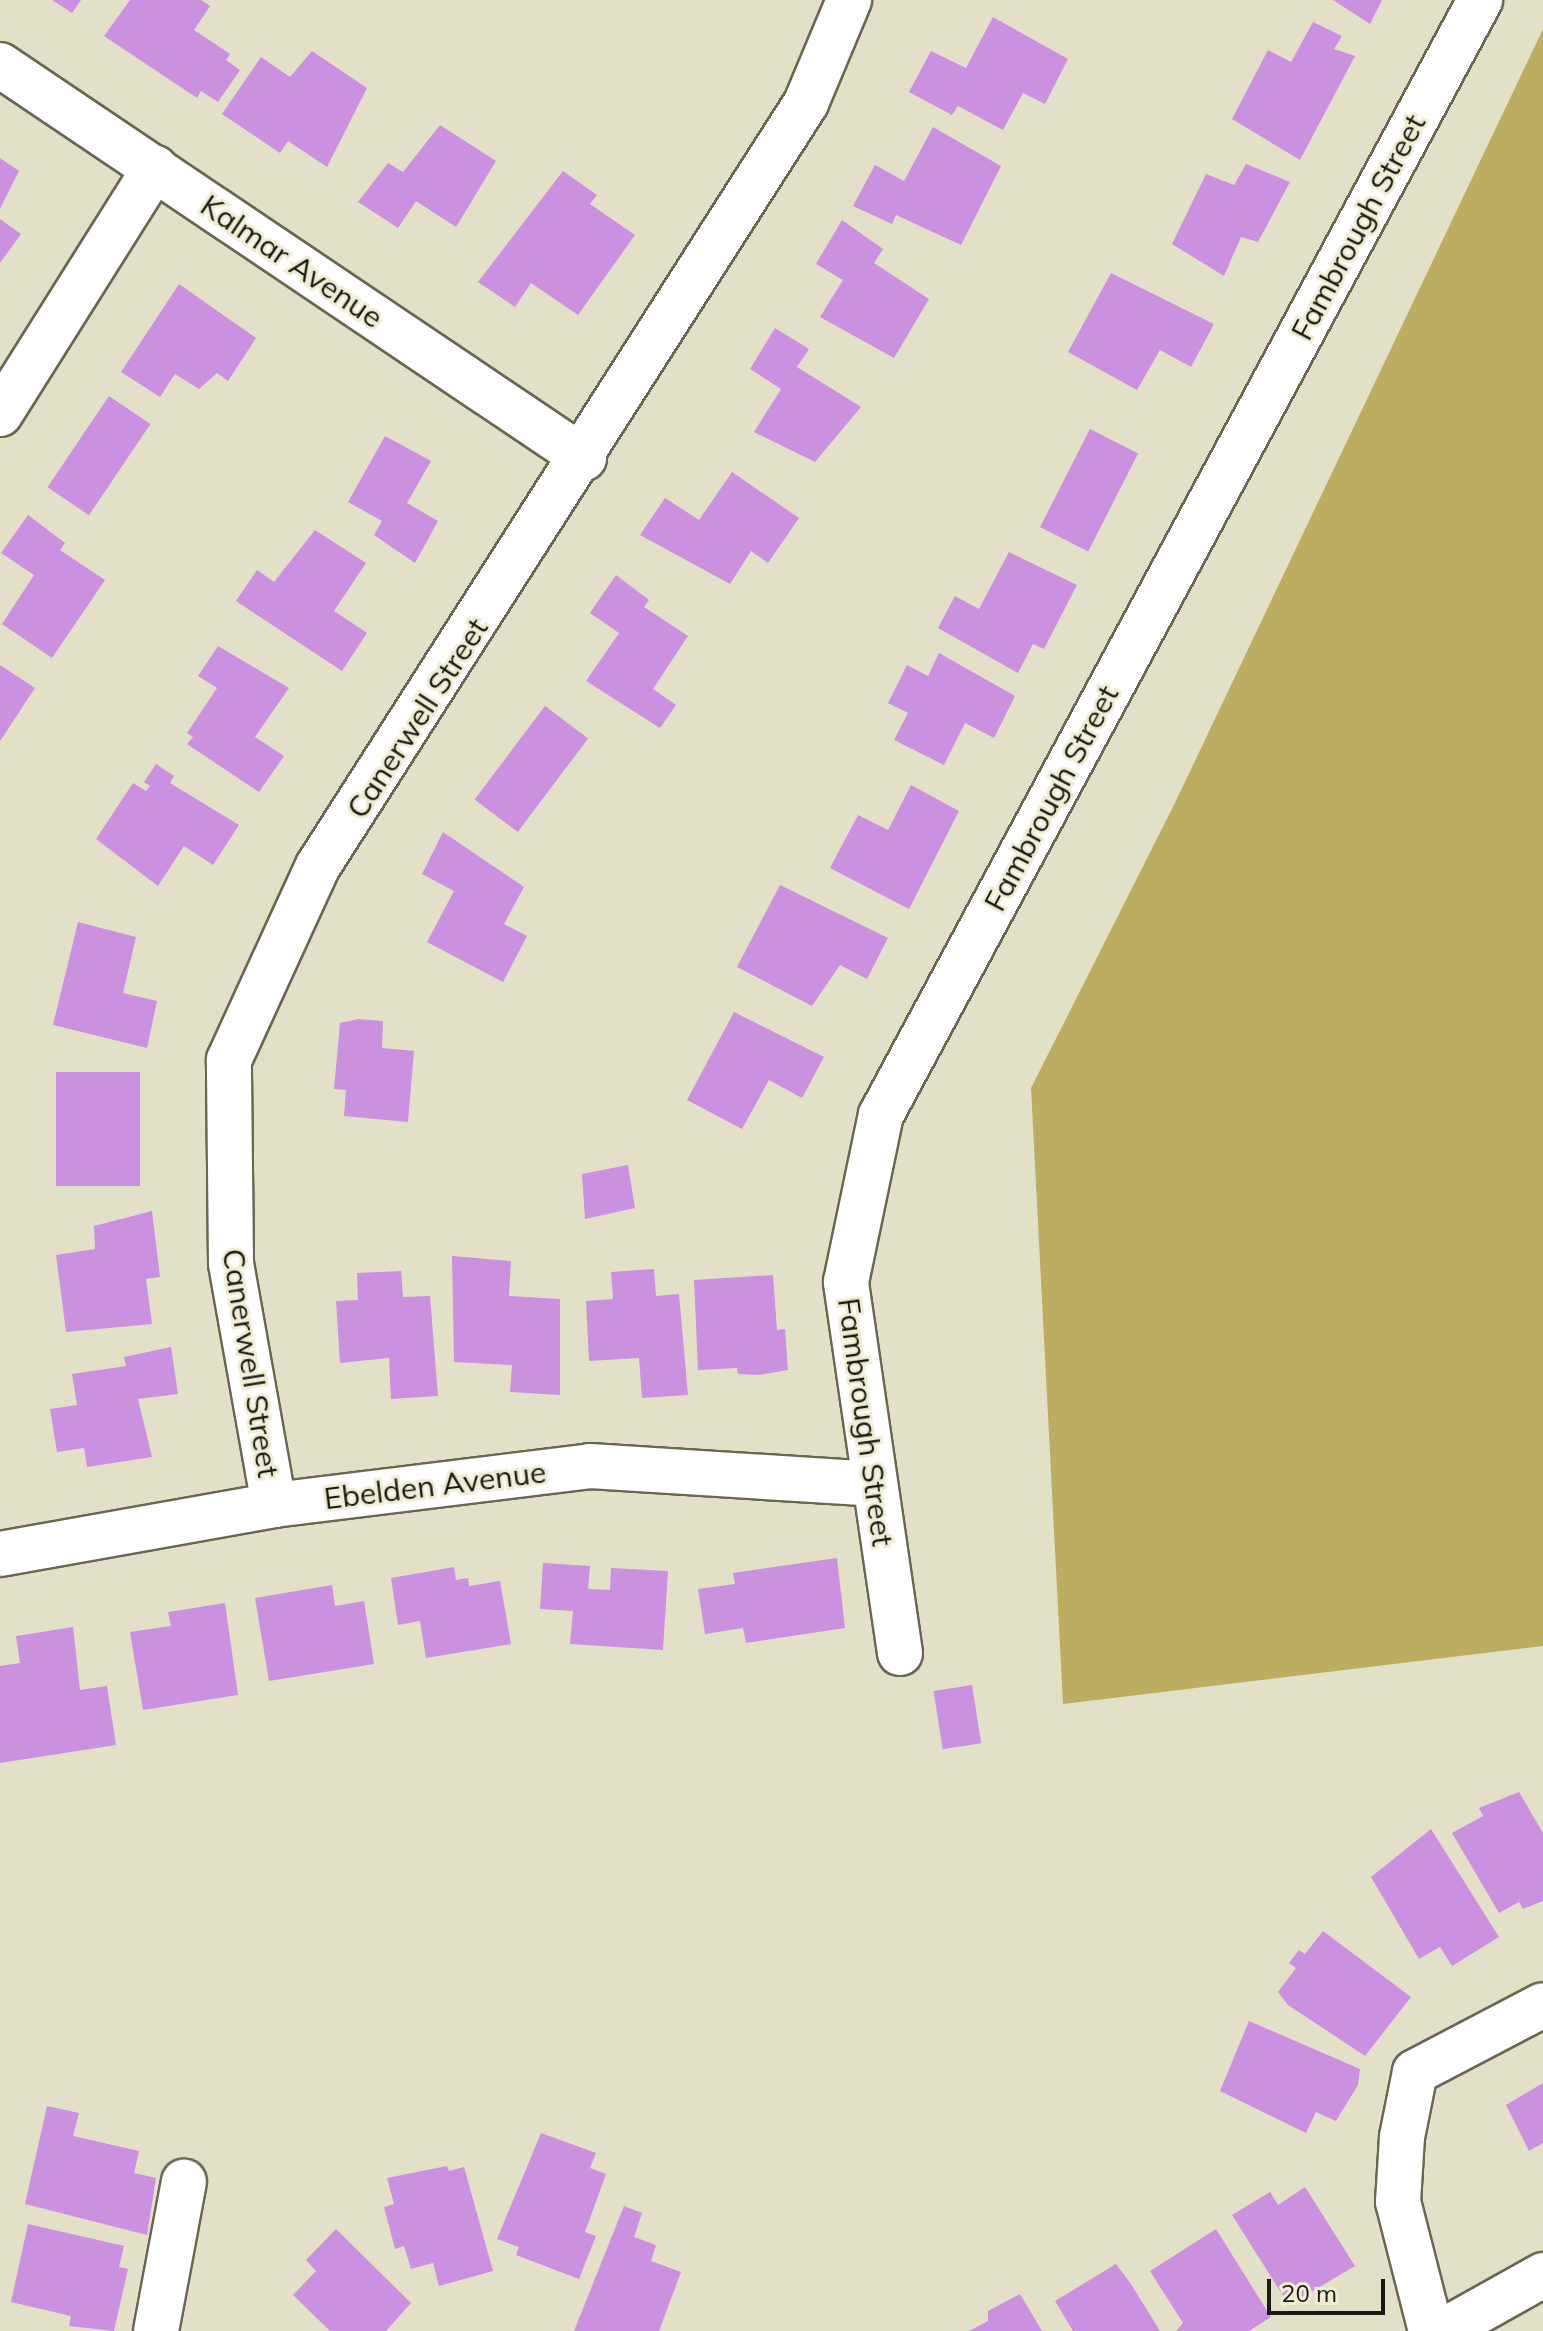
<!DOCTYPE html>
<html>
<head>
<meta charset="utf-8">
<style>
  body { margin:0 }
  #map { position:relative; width:1543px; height:2331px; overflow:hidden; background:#e3e0c8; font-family:Mulish,sans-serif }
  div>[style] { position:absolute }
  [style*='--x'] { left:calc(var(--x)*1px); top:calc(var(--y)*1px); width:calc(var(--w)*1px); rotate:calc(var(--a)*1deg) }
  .green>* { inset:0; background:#bbae61 }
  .building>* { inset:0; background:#cb90e0; transform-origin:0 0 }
  .roads { filter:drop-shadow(2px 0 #696651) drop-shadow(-2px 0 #696651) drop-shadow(0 2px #696651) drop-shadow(0 -2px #696651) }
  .minor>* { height:44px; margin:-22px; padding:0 22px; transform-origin:22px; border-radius:22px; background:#fff }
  span { translate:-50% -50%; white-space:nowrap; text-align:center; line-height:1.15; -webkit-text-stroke:6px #f0edd5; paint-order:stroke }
  .street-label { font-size:30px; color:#1a1911 }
  .scale { position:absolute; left:1267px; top:2279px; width:118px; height:36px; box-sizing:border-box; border:4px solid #1a1911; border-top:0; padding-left:10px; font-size:24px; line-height:28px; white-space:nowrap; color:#1a1911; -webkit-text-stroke:6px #f0edd5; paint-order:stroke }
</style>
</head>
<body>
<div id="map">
  <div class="green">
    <div style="clip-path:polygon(1543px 29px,1543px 1646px,1063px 1704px,1031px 1088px,1174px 805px)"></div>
  </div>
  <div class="building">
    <div style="clip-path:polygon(52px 0,81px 0,72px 13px)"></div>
    <div style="clip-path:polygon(130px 0,201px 0,210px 6px,194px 30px,230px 54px,226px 60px,240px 70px,218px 102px,201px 91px,197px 98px,104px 36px)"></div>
    <div style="clip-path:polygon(1333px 0,1382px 0,1370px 24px)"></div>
    <div style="clip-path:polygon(993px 17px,1068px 59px,1045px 104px,1023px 93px,1003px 130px,958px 106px,952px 115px,909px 92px,931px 51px,966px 68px)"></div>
    <div style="clip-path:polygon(1313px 22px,1342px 36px,1334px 49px,1355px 56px,1300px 160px,1232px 119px,1268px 50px,1291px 62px)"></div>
    <div style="clip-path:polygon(312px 51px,367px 88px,327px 167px,288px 141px,280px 153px,222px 114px,261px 57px,290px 77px)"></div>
    <div style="clip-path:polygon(440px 125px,496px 161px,456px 227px,416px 201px,398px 228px,358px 202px,388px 163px,403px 172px)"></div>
    <div style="clip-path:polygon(933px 127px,1001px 166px,961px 245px,896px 215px,892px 224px,853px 206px,875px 165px,904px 181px)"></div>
    <div style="clip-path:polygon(0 158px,19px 171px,0 209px)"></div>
    <div style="clip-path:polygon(1246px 164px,1290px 182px,1258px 242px,1241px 237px,1224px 276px,1172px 244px,1206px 174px,1234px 185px)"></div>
    <div style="clip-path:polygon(563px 171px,597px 195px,590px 204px,635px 235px,578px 315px,531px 283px,515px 307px,478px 282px)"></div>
    <div style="clip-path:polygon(0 219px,21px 234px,0 263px)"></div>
    <div style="clip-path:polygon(842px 220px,883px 249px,874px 263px,929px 299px,894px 358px,820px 317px,843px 280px,816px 264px)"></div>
    <div style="clip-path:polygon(1111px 273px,1214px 324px,1191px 367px,1160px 350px,1137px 390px,1068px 352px)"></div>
    <div style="clip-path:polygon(179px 284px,256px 338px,228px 381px,217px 373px,199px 389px,175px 374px,160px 397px,121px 372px)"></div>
    <div style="clip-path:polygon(775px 328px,809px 349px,797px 367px,861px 407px,815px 462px,754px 432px,781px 389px,750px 369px)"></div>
    <div style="left:109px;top:396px;width:50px;height:110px;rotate:34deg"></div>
    <div style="left:1090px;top:429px;width:54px;height:110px;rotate:27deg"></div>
    <div style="clip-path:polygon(385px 436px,431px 461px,407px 503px,438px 521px,415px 563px,374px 535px,382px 521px,348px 502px)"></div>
    <div style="clip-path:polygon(732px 472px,799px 518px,768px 563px,751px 551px,730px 584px,640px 535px,665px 498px,699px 520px)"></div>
    <div style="clip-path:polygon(28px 515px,65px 543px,60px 550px,105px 580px,52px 658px,2px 624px,34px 575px,1px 553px)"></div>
    <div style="clip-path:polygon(315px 530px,366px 563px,334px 611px,367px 633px,342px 671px,236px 601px,257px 570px,274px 582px)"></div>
    <div style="clip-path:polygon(1009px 552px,1077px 585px,1044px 649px,1033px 644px,1018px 673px,938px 628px,955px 596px,979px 609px)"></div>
    <div style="clip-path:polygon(616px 575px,649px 600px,644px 607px,688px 636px,653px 689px,676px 705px,660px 728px,586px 681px,619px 633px,590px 613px)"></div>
    <div style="clip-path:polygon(218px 646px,289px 688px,255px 737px,284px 756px,259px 792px,187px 744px,193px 737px,187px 733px,217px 688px,198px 676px)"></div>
    <div style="clip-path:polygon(939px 653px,1015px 696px,994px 738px,965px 723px,944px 765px,894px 740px,908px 713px,888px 703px,907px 665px,928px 676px)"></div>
    <div style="clip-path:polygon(0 665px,35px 688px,0 741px)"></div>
    <div style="left:545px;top:706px;width:54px;height:117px;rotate:37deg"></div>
    <div style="clip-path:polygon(156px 764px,174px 776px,170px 783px,239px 825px,213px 865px,184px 846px,158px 886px,96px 839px,133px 783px,146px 791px,150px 786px,144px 782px)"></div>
    <div style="clip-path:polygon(911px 785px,959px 811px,909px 909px,830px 868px,858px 815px,888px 830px)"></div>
    <div style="clip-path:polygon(443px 832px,524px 887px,504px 924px,527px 936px,503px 982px,427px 942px,454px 891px,422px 874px)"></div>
    <div style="clip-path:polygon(780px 885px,888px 938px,867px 979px,840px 965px,812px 1006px,737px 967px)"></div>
    <div style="clip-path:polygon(78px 922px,136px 937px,123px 993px,157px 1001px,147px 1048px,53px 1025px)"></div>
    <div style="clip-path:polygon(734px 1012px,824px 1057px,802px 1098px,769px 1080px,742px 1129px,687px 1100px)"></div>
    <div style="clip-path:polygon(358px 1019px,383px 1021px,382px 1048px,414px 1051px,408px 1122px,344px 1116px,346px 1090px,334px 1089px,340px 1023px)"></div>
    <div style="left:56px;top:1072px;width:84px;height:114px"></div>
    <div style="clip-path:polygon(628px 1165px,635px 1208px,585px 1219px,582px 1174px)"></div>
    <div style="clip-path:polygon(152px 1211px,160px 1277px,146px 1279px,152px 1324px,66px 1332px,56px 1255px,95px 1249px,94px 1226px)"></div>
    <div style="clip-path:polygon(452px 1256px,511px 1261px,509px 1296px,560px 1299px,560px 1395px,510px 1392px,512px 1365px,454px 1362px)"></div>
    <div style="clip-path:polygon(654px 1269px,656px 1296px,679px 1294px,688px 1395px,642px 1398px,639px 1358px,589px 1361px,586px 1301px,613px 1299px,611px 1272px)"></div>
    <div style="clip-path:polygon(401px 1271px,403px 1297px,430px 1296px,438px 1396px,391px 1399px,389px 1358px,340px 1363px,336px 1301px,358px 1300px,357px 1273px)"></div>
    <div style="clip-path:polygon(773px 1275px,777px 1330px,785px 1329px,788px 1370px,759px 1375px,738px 1374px,737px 1368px,698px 1370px,694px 1280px)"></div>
    <div style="clip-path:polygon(171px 1347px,178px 1394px,138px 1399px,152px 1457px,87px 1467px,84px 1448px,57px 1452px,50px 1409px,77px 1405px,72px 1374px,126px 1366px,124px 1357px)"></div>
    <div style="clip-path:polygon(837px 1558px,845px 1628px,746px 1643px,743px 1628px,705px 1634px,698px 1589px,735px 1584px,733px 1573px)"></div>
    <div style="clip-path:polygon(543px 1563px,590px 1566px,588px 1589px,610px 1590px,611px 1568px,668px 1571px,663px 1650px,570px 1644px,573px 1611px,540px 1609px)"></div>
    <div style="clip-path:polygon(454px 1567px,456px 1580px,468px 1578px,469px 1586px,500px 1581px,511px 1644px,426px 1658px,420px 1621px,398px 1625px,391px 1578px)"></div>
    <div style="clip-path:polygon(332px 1585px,335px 1606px,364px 1601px,374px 1664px,269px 1681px,255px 1598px)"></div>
    <div style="clip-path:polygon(225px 1603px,238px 1695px,143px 1710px,130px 1632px,171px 1626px,168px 1612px)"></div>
    <div style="clip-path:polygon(73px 1627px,80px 1690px,107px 1686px,116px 1745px,0 1763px,0 1666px,20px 1663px,16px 1636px)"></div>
    <div style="left:972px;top:1685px;width:59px;height:39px;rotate:81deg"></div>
    <div style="clip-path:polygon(1519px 1792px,1543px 1833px,1543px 1901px,1523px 1909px,1519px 1902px,1499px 1913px,1452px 1833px,1483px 1816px,1479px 1808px)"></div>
    <div style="clip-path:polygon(1431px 1829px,1499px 1937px,1452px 1966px,1440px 1947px,1419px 1959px,1371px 1877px)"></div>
    <div style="clip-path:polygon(1323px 1931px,1411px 1997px,1365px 2056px,1288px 2005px,1278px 1992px,1296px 1968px,1289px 1963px,1299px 1950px,1305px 1954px)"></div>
    <div style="clip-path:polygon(1249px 2021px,1360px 2069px,1358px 2085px,1336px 2121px,1316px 2112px,1306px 2133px,1220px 2091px)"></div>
    <div style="clip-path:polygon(1543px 2083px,1543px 2143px,1529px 2151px,1506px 2105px)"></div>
    <div style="clip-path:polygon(47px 2106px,79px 2113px,73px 2136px,139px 2151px,134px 2173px,156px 2178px,147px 2235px,25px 2204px)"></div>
    <div style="clip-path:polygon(541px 2133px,596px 2153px,590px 2168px,606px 2174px,585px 2232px,596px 2236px,579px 2279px,516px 2255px,519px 2247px,497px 2239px)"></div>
    <div style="clip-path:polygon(447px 2166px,449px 2171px,464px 2167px,493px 2271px,439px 2286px,433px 2263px,411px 2269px,404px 2246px,395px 2249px,384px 2207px,394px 2204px,387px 2178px)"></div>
    <div style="clip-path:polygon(1305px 2187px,1355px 2266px,1289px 2305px,1232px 2215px,1270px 2192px,1278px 2205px)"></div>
    <div style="clip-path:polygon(624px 2206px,642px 2213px,634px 2237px,656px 2245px,651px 2261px,681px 2272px,659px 2331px,574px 2331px)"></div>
    <div style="clip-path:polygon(28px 2224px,124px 2246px,119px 2267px,128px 2269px,114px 2331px,69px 2326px,71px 2316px,11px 2302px)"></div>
    <div style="clip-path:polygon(336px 2229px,411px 2303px,386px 2331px,330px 2331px,293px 2295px,316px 2271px,306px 2260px)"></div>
    <div style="clip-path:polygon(1216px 2229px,1271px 2317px,1249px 2331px,1176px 2331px,1183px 2323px,1150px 2271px)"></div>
    <div style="clip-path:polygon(1116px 2264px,1131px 2284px,1160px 2331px,1073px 2331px,1055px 2301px)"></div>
    <div style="clip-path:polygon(1020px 2294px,1042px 2331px,969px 2331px,988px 2321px,988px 2311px)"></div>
  </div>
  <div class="roads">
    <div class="minor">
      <div style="--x:0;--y:65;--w:704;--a:33.94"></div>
      <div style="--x:0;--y:414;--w:291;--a:-57.8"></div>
      <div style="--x:274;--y:1505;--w:246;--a:-100.1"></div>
      <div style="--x:231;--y:1263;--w:203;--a:-90.6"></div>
      <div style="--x:229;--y:1060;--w:213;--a:-65.4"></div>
      <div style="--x:318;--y:866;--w:906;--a:-57.4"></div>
      <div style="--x:806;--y:103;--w:112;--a:-67.3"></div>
      <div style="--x:0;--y:1554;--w:278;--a:-10.1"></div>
      <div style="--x:274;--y:1505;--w:318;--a:-7"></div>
      <div style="--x:590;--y:1466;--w:285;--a:3.6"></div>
      <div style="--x:900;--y:1653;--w:375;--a:-98.3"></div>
      <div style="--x:846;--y:1282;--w:171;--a:-78.2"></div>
      <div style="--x:881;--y:1115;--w:1266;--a:-61.75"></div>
      <div style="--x:156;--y:2331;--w:152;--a:-79.4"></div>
      <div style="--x:1431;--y:2331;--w:133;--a:-104.3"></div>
      <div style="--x:1398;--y:2202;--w:65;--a:-86.5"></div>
      <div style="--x:1402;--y:2137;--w:66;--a:-78.7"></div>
      <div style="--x:1415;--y:2072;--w:144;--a:-27.6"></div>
      <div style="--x:1443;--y:2331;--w:115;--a:-29.2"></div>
    </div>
  </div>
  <div class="street-label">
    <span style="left:1358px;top:227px;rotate:-62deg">Fambrough Street</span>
    <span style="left:292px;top:261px;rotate:34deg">Kalmar Avenue</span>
    <span style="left:417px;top:718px;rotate:-57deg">Canerwell Street</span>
    <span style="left:1051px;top:798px;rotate:-62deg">Fambrough Street</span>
    <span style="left:251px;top:1363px;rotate:81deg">Canerwell Street</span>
    <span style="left:866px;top:1422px;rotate:82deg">Fambrough Street</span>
    <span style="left:435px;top:1485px;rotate:-7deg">Ebelden Avenue</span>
  </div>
  <div class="scale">20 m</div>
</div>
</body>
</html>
